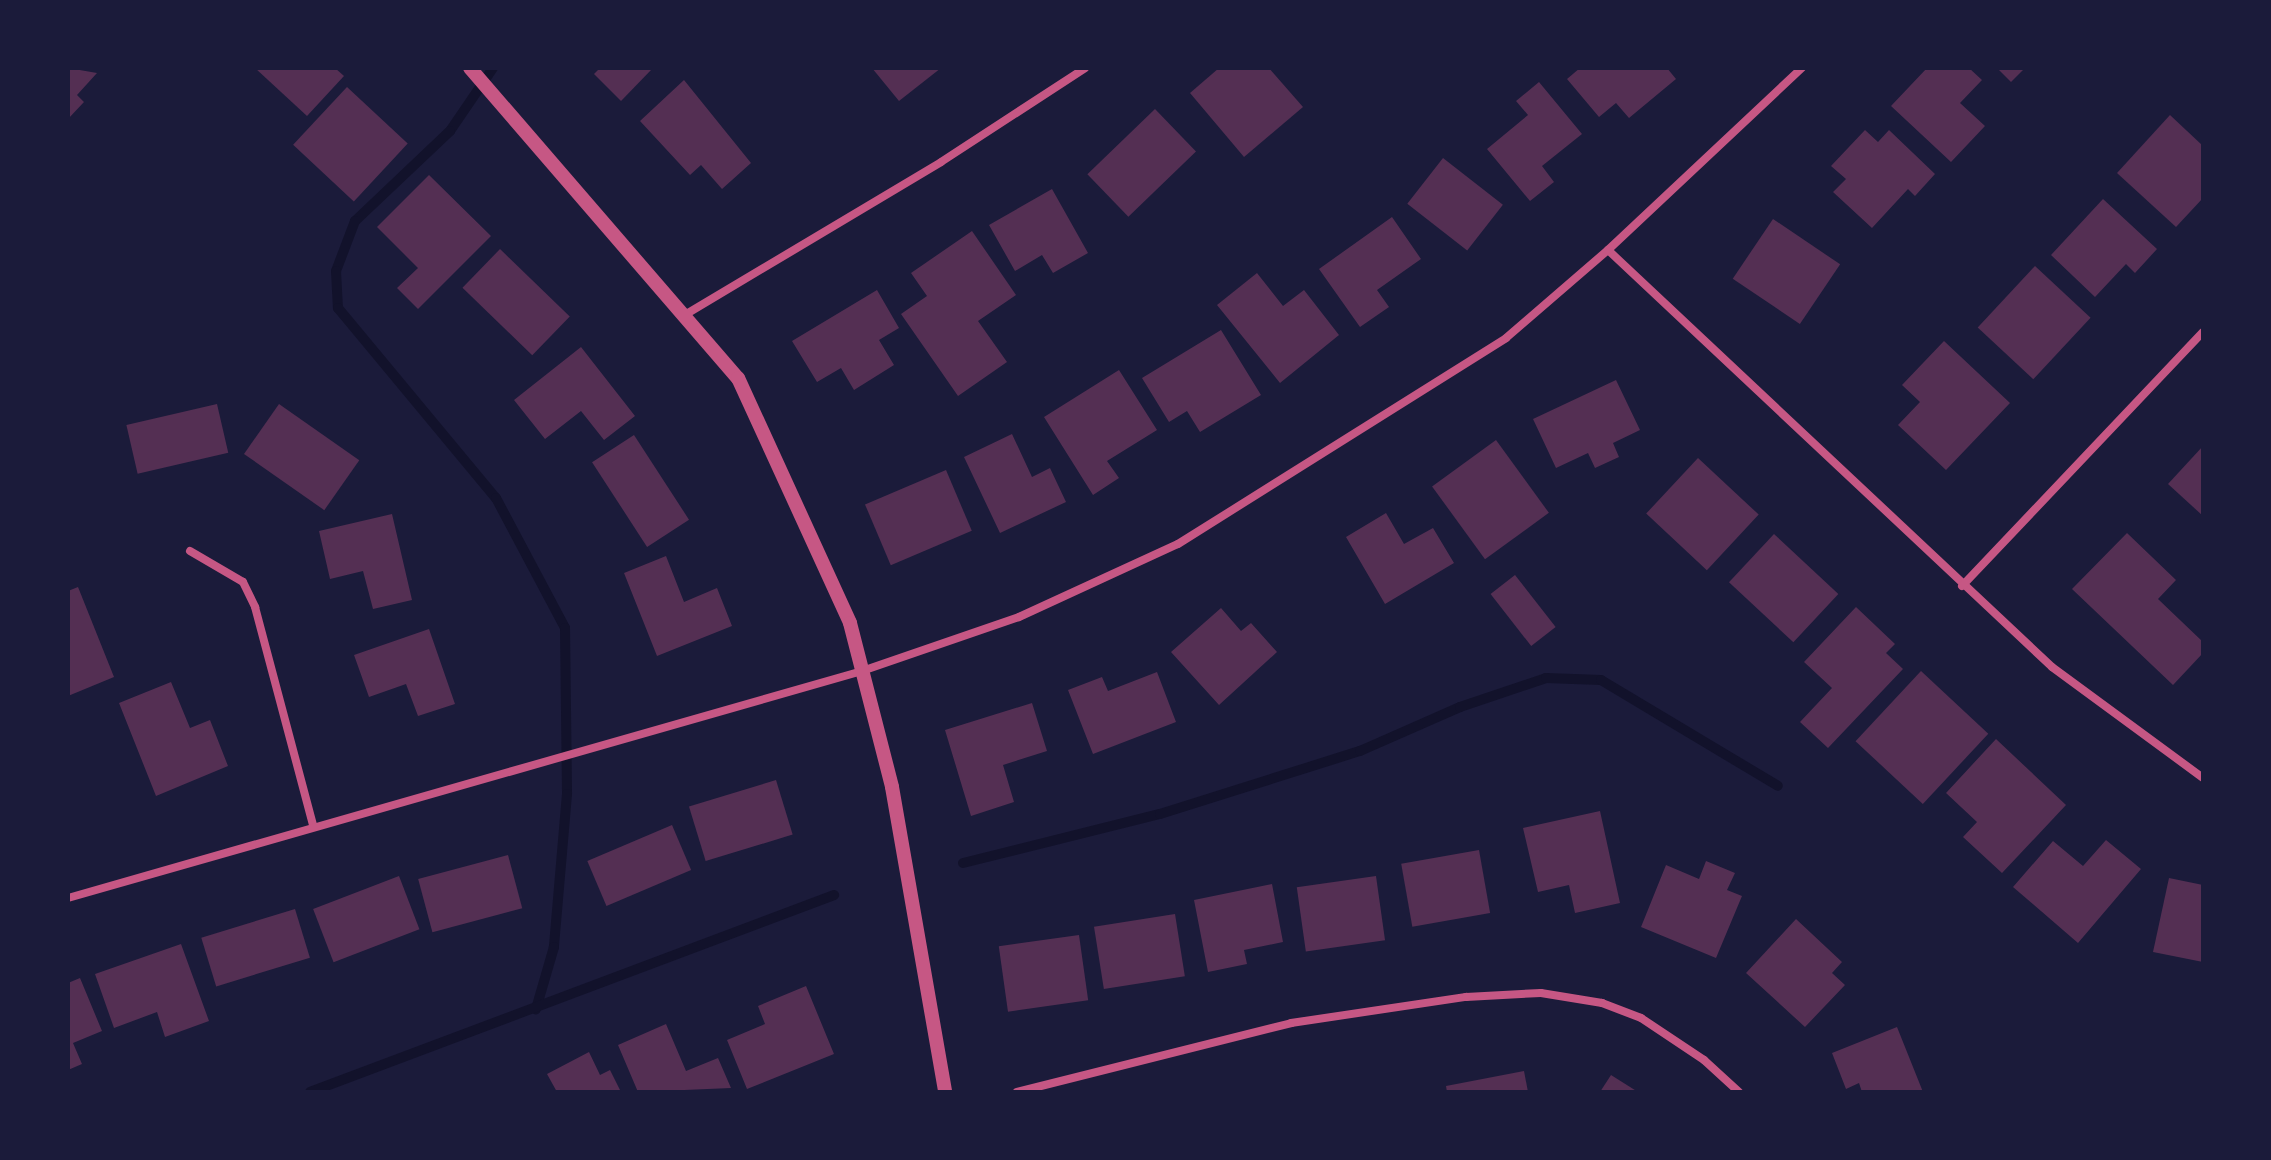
<!DOCTYPE html>
<html>
<head>
<meta charset="utf-8">
<style>
  body { margin:0 }
  #map { position:relative; width:2271px; height:1160px; overflow:hidden; background:#1b1b3a; font-family:"PT Sans Narrow",sans-serif }
  div>[style] { position:absolute }
  [style*='--x'] { left:calc(var(--x)*1px); top:calc(var(--y)*1px); width:calc(var(--w)*1px); rotate:calc(var(--a)*1deg) }
  .stream>* { height:10px; margin:-5px; padding:0 5px; transform-origin:5px; border-radius:5px; background:#12122b }
  .building>* { inset:0; background:#542f53; transform-origin:0 0 }
  .minor>* { height:8px; margin:-4px; padding:0 4px; transform-origin:4px; border-radius:4px; background:#c65784 }
  .tertiary>* { height:14px; margin:-7px; padding:0 7px; transform-origin:7px; border-radius:7px; background:#c65784 }
  span { translate:-50% -50%; white-space:nowrap; text-align:center; line-height:1.15; -webkit-text-stroke:7px #1b1b3a; paint-order:stroke }
  .frame { position:absolute; inset:0; border:70px solid #1b1b3a; pointer-events:none }
</style>
</head>
<body>
<div id="map">
  <div class="stream">
    <div style="--x:493;--y:68;--w:76;--a:124.3"></div>
    <div style="--x:450;--y:131;--w:131;--a:136.5"></div>
    <div style="--x:355;--y:221;--w:53;--a:110.8"></div>
    <div style="--x:336;--y:271;--w:37;--a:87"></div>
    <div style="--x:338;--y:308;--w:247;--a:50.3"></div>
    <div style="--x:496;--y:498;--w:147;--a:62"></div>
    <div style="--x:565;--y:628;--w:166;--a:89.3"></div>
    <div style="--x:567;--y:794;--w:154;--a:94.9"></div>
    <div style="--x:554;--y:947;--w:65;--a:106.2"></div>
    <div style="--x:963;--y:863;--w:203;--a:-14"></div>
    <div style="--x:1160;--y:814;--w:210;--a:-17.5"></div>
    <div style="--x:1360;--y:751;--w:109;--a:-23.7"></div>
    <div style="--x:1460;--y:707;--w:91;--a:-18.6"></div>
    <div style="--x:1546;--y:678;--w:55;--a:2.1"></div>
    <div style="--x:1601;--y:680;--w:206;--a:30.9"></div>
    <div style="--x:310;--y:1092;--w:560;--a:-20.6"></div>
  </div>
  <div class="building">
    <div style="clip-path:polygon(68px 68px,97px 73px,77px 95px,84px 102px,68px 119px)"></div>
    <div style="clip-path:polygon(255px 68px,335px 68px,344px 76px,307px 116px)"></div>
    <div style="clip-path:polygon(600px 68px,653px 68px,621px 101px,594px 74px)"></div>
    <div style="clip-path:polygon(872px 68px,941px 68px,899px 101px)"></div>
    <div style="clip-path:polygon(1219px 68px,1269px 68px,1303px 107px,1244px 157px,1190px 93px)"></div>
    <div style="clip-path:polygon(1580px 68px,1667px 68px,1676px 79px,1629px 118px,1616px 103px,1599px 117px,1567px 79px)"></div>
    <div style="clip-path:polygon(1927px 68px,1969px 68px,1982px 80px,1960px 103px,1985px 126px,1951px 162px,1891px 106px)"></div>
    <div style="clip-path:polygon(1997px 68px,2025px 68px,2011px 82px)"></div>
    <div style="clip-path:polygon(684px 80px,751px 163px,722px 189px,701px 165px,690px 175px,640px 121px)"></div>
    <div style="clip-path:polygon(1539px 82px,1582px 134px,1542px 166px,1554px 182px,1530px 201px,1487px 149px,1528px 115px,1516px 101px)"></div>
    <div style="left:347px;top:87px;width:83px;height:79px;rotate:43deg"></div>
    <div style="left:1155px;top:109px;width:59px;height:94px;rotate:46deg"></div>
    <div style="clip-path:polygon(2170px 115px,2203px 146px,2203px 198px,2176px 227px,2117px 173px)"></div>
    <div style="clip-path:polygon(1865px 130px,1878px 142px,1889px 130px,1935px 174px,1915px 196px,1908px 189px,1872px 228px,1833px 192px,1846px 179px,1831px 166px)"></div>
    <div style="left:1443px;top:158px;width:76px;height:58px;rotate:38deg"></div>
    <div style="clip-path:polygon(429px 175px,491px 236px,418px 309px,397px 288px,418px 268px,377px 227px)"></div>
    <div style="clip-path:polygon(1052px 189px,1088px 253px,1053px 273px,1042px 255px,1015px 271px,989px 225px)"></div>
    <div style="clip-path:polygon(2103px 199px,2157px 249px,2135px 273px,2126px 264px,2095px 297px,2051px 255px)"></div>
    <div style="clip-path:polygon(1392px 217px,1421px 259px,1377px 290px,1389px 307px,1360px 327px,1319px 269px)"></div>
    <div style="left:1773px;top:219px;width:81px;height:72px;rotate:34deg"></div>
    <div style="clip-path:polygon(972px 231px,1016px 295px,978px 321px,1007px 362px,958px 396px,901px 314px,927px 296px,911px 273px)"></div>
    <div style="left:500px;top:249px;width:97px;height:54px;rotate:44deg"></div>
    <div style="left:2035px;top:266px;width:76px;height:84px;rotate:43deg"></div>
    <div style="clip-path:polygon(1257px 273px,1283px 306px,1304px 290px,1339px 335px,1280px 383px,1217px 305px)"></div>
    <div style="clip-path:polygon(877px 290px,899px 328px,879px 340px,894px 365px,854px 390px,841px 368px,817px 382px,792px 341px)"></div>
    <div style="clip-path:polygon(1221px 330px,1261px 395px,1200px 432px,1187px 411px,1169px 422px,1142px 378px)"></div>
    <div style="clip-path:polygon(1944px 341px,2010px 403px,1946px 470px,1898px 425px,1920px 402px,1902px 385px)"></div>
    <div style="clip-path:polygon(581px 347px,635px 416px,604px 440px,581px 411px,545px 439px,514px 400px)"></div>
    <div style="clip-path:polygon(1119px 370px,1157px 430px,1107px 461px,1119px 478px,1093px 495px,1044px 417px)"></div>
    <div style="clip-path:polygon(1616px 380px,1640px 430px,1613px 443px,1619px 457px,1595px 468px,1588px 453px,1556px 468px,1533px 419px)"></div>
    <div style="left:217px;top:404px;width:50px;height:93px;rotate:77deg"></div>
    <div style="left:279px;top:404px;width:98px;height:61px;rotate:35deg"></div>
    <div style="clip-path:polygon(1012px 434px,1032px 477px,1050px 468px,1066px 502px,1000px 533px,964px 457px)"></div>
    <div style="left:634px;top:435px;width:101px;height:50px;rotate:57deg"></div>
    <div style="left:1496px;top:440px;width:90px;height:79px;rotate:54deg"></div>
    <div style="clip-path:polygon(2203px 446px,2203px 516px,2168px 484px)"></div>
    <div style="left:1698px;top:458px;width:83px;height:76px;rotate:43deg"></div>
    <div style="left:946px;top:470px;width:66px;height:88px;rotate:67deg"></div>
    <div style="clip-path:polygon(1386px 513px,1404px 544px,1433px 528px,1454px 563px,1385px 604px,1346px 537px)"></div>
    <div style="clip-path:polygon(392px 514px,412px 600px,373px 609px,363px 571px,330px 579px,319px 531px)"></div>
    <div style="clip-path:polygon(2127px 533px,2176px 580px,2158px 599px,2203px 642px,2203px 653px,2173px 685px,2072px 589px)"></div>
    <div style="left:1774px;top:534px;width:88px;height:66px;rotate:43deg"></div>
    <div style="clip-path:polygon(666px 556px,684px 602px,717px 588px,732px 626px,657px 656px,624px 573px)"></div>
    <div style="left:1515px;top:575px;width:66px;height:31px;rotate:52deg"></div>
    <div style="clip-path:polygon(78px 587px,114px 677px,68px 696px,68px 591px)"></div>
    <div style="clip-path:polygon(1856px 607px,1895px 644px,1886px 653px,1903px 669px,1828px 748px,1800px 722px,1832px 688px,1804px 662px)"></div>
    <div style="clip-path:polygon(1221px 608px,1241px 631px,1251px 623px,1277px 652px,1219px 705px,1171px 652px)"></div>
    <div style="clip-path:polygon(429px 629px,455px 704px,418px 716px,406px 684px,369px 697px,354px 655px)"></div>
    <div style="left:1921px;top:671px;width:92px;height:96px;rotate:43deg"></div>
    <div style="clip-path:polygon(1157px 672px,1176px 722px,1093px 754px,1068px 690px,1102px 677px,1108px 691px)"></div>
    <div style="clip-path:polygon(171px 682px,190px 728px,210px 720px,228px 766px,156px 796px,119px 703px)"></div>
    <div style="clip-path:polygon(1032px 703px,1047px 751px,1003px 765px,1014px 802px,971px 816px,945px 730px)"></div>
    <div style="clip-path:polygon(1996px 739px,2066px 805px,2002px 873px,1963px 837px,1977px 822px,1946px 793px)"></div>
    <div style="left:776px;top:780px;width:57px;height:91px;rotate:73deg"></div>
    <div style="clip-path:polygon(1600px 811px,1620px 903px,1575px 913px,1569px 885px,1538px 892px,1523px 828px)"></div>
    <div style="left:672px;top:825px;width:49px;height:92px;rotate:67deg"></div>
    <div style="clip-path:polygon(2106px 840px,2141px 869px,2078px 943px,2013px 887px,2053px 841px,2083px 866px)"></div>
    <div style="left:1479px;top:850px;width:64px;height:79px;rotate:80deg"></div>
    <div style="left:508px;top:855px;width:55px;height:93px;rotate:75deg"></div>
    <div style="clip-path:polygon(1706px 861px,1735px 873px,1727px 890px,1742px 896px,1716px 958px,1641px 927px,1666px 865px,1699px 879px)"></div>
    <div style="left:399px;top:876px;width:57px;height:92px;rotate:69deg"></div>
    <div style="left:1376px;top:876px;width:65px;height:80px;rotate:82deg"></div>
    <div style="clip-path:polygon(2169px 878px,2203px 885px,2203px 962px,2153px 952px)"></div>
    <div style="clip-path:polygon(1272px 884px,1283px 942px,1244px 950px,1247px 964px,1208px 972px,1194px 900px)"></div>
    <div style="left:295px;top:909px;width:51px;height:98px;rotate:73deg"></div>
    <div style="left:1175px;top:914px;width:63px;height:82px;rotate:81deg"></div>
    <div style="clip-path:polygon(1796px 919px,1842px 962px,1832px 973px,1845px 985px,1805px 1027px,1746px 973px)"></div>
    <div style="left:1079px;top:935px;width:66px;height:81px;rotate:82deg"></div>
    <div style="clip-path:polygon(181px 944px,209px 1021px,165px 1037px,157px 1012px,114px 1028px,95px 974px)"></div>
    <div style="clip-path:polygon(80px 978px,102px 1031px,73px 1043px,82px 1064px,68px 1070px,68px 983px)"></div>
    <div style="clip-path:polygon(806px 986px,834px 1054px,747px 1089px,727px 1040px,765px 1024px,758px 1006px)"></div>
    <div style="clip-path:polygon(666px 1024px,686px 1071px,718px 1058px,731px 1088px,638px 1092px,618px 1045px)"></div>
    <div style="clip-path:polygon(1897px 1027px,1923px 1092px,1862px 1092px,1859px 1083px,1846px 1089px,1832px 1053px)"></div>
    <div style="clip-path:polygon(589px 1052px,600px 1075px,610px 1070px,621px 1092px,557px 1092px,547px 1074px)"></div>
    <div style="clip-path:polygon(1524px 1071px,1528px 1092px,1447px 1092px,1446px 1086px)"></div>
    <div style="clip-path:polygon(1611px 1075px,1638px 1092px,1600px 1092px)"></div>
  </div>
  <div class="minor">
    <div style="--x:1608;--y:250;--w:609;--a:43.2"></div>
    <div style="--x:2052;--y:667;--w:187;--a:36.3"></div>
    <div style="--x:683;--y:316;--w:300;--a:-30.8"></div>
    <div style="--x:941;--y:162;--w:172;--a:-33.1"></div>
    <div style="--x:190;--y:551;--w:61;--a:30.3"></div>
    <div style="--x:243;--y:582;--w:28;--a:64"></div>
    <div style="--x:255;--y:607;--w:226;--a:75.1"></div>
    <div style="--x:1962;--y:586;--w:350;--a:-46.5"></div>
    <div style="--x:68;--y:898;--w:826;--a:-15.95"></div>
    <div style="--x:862;--y:671;--w:166;--a:-19"></div>
    <div style="--x:1019;--y:617;--w:175;--a:-24.7"></div>
    <div style="--x:1178;--y:544;--w:387;--a:-32.1"></div>
    <div style="--x:1506;--y:338;--w:135;--a:-40.8"></div>
    <div style="--x:1608;--y:250;--w:266;--a:-43.2"></div>
    <div style="--x:1017;--y:1092;--w:283;--a:-14.1"></div>
    <div style="--x:1291;--y:1023;--w:177;--a:-8.5"></div>
    <div style="--x:1466;--y:997;--w:75;--a:-3.1"></div>
    <div style="--x:1541;--y:993;--w:62;--a:9.3"></div>
    <div style="--x:1602;--y:1003;--w:42;--a:21"></div>
    <div style="--x:1641;--y:1018;--w:76;--a:33.7"></div>
    <div style="--x:1704;--y:1060;--w:47;--a:42.4"></div>
  </div>
  <div class="tertiary">
    <div style="--x:470;--y:68;--w:410;--a:49.2"></div>
    <div style="--x:738;--y:378;--w:269;--a:65.4"></div>
    <div style="--x:850;--y:623;--w:169;--a:75.6"></div>
    <div style="--x:892;--y:787;--w:310;--a:80.1"></div>
  </div>
  <div class="frame"></div>
</div>
</body>
</html>
